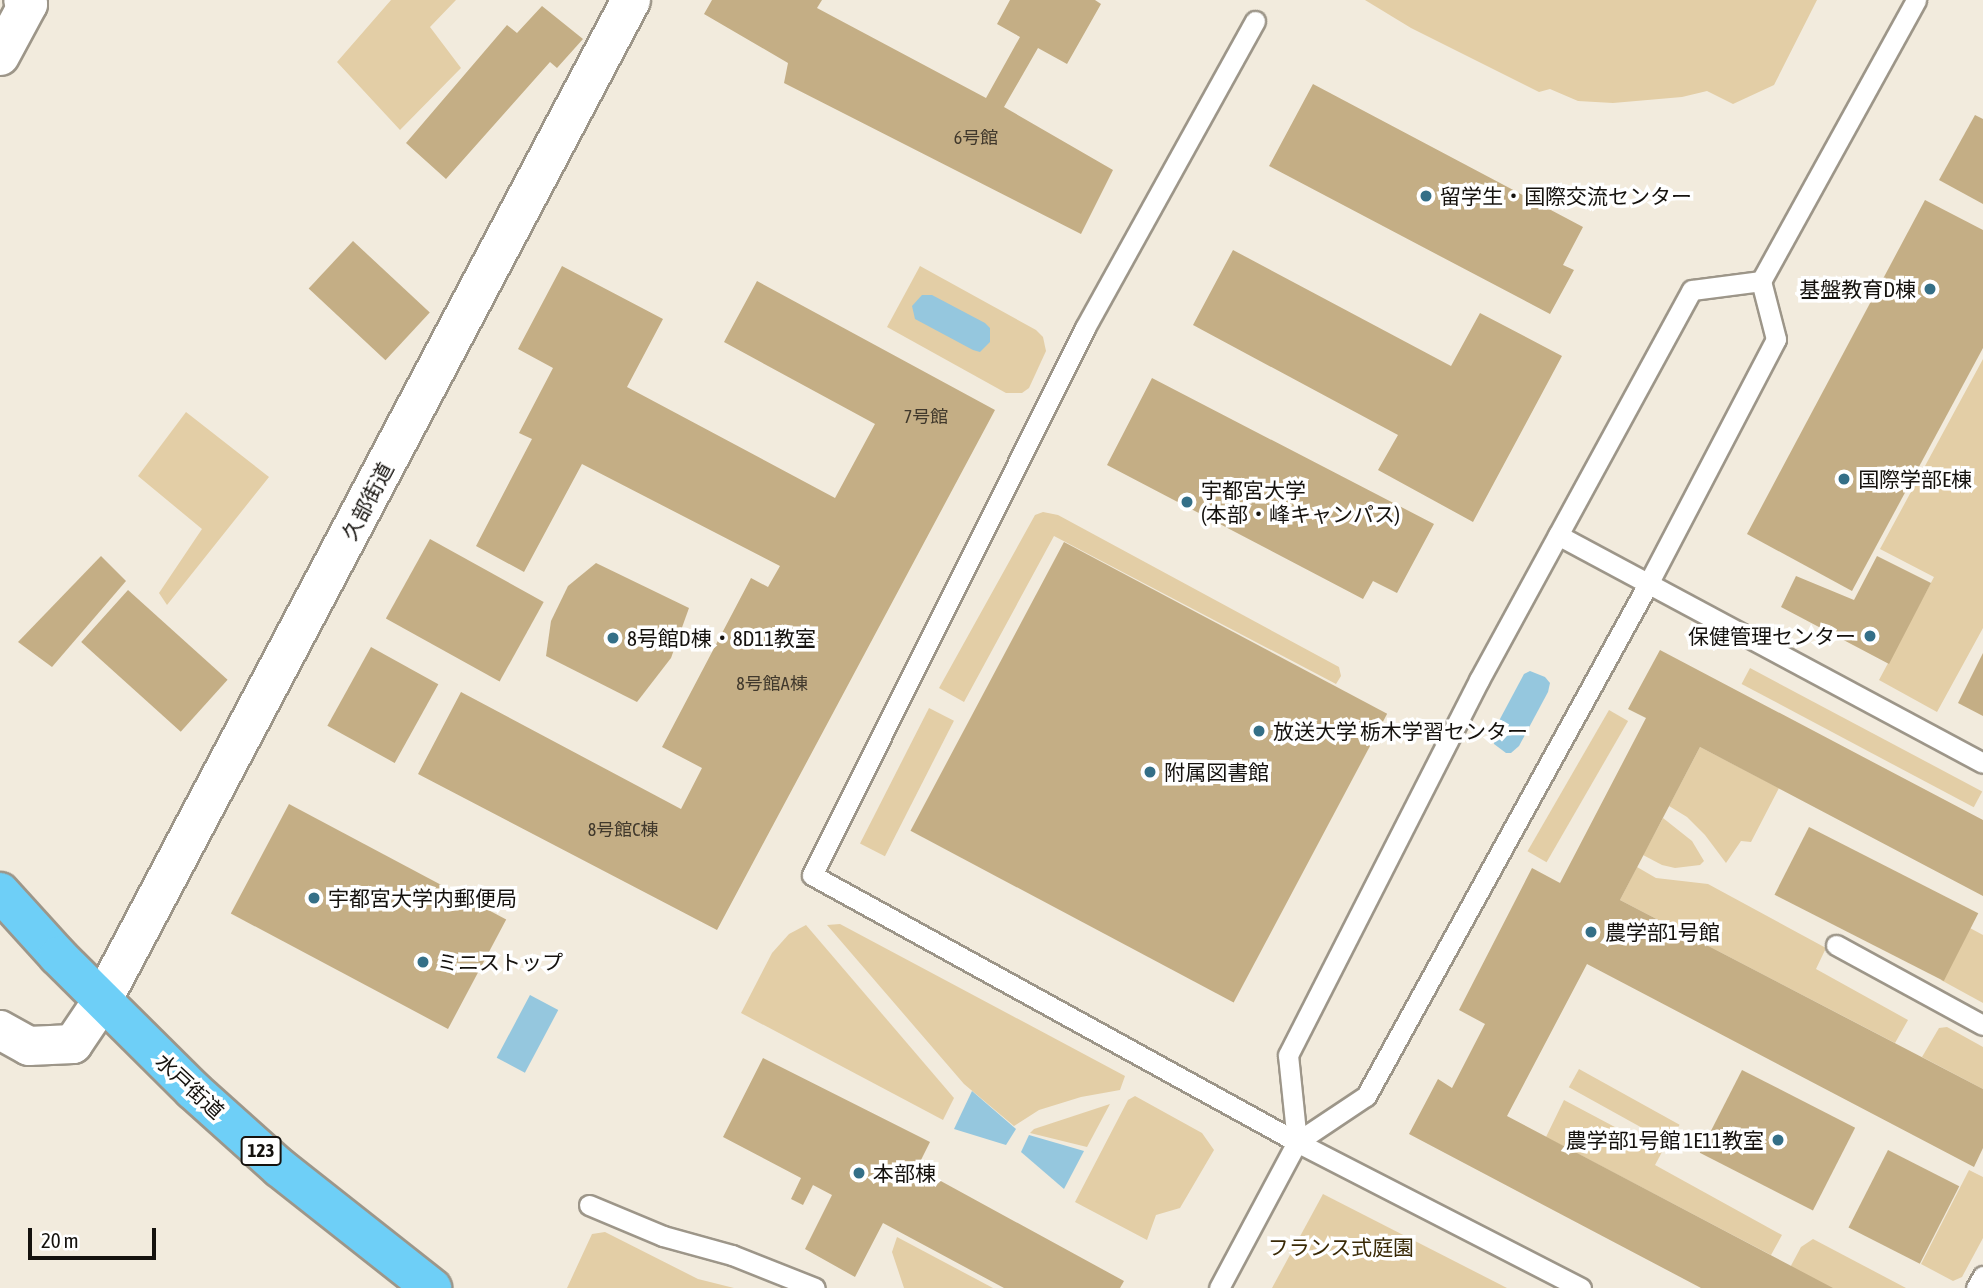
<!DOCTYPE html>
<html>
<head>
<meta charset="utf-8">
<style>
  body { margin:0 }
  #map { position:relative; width:1983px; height:1288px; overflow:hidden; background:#f2ebdd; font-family:"Asap Condensed","Noto Sans JP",sans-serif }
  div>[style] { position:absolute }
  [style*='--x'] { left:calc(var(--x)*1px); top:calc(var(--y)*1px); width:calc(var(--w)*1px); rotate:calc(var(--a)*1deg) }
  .green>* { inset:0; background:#e3cea6; transform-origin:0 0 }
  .water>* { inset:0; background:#95c7de; transform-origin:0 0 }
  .building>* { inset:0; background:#c4ae85; transform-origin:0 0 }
  .roads { filter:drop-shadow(2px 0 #9d9689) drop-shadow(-2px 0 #9d9689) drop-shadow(0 2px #9d9689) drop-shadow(0 -2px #9d9689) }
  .lane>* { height:19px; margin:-9.5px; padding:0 9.5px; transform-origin:9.5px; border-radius:9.5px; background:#fff }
  .street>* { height:38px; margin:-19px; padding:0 19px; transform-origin:19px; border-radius:19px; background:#fff }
  .highway>* { height:38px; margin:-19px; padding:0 19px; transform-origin:19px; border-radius:19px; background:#6ecff7 }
  .dots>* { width:19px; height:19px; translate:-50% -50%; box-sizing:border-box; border:4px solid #fff; border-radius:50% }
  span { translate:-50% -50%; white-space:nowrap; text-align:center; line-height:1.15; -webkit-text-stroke:7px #fff; paint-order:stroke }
  .number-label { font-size:18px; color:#41392c }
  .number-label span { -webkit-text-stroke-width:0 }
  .shield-label span { padding:2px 5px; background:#fff; border:2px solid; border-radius:5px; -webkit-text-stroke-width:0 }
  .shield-label { font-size:19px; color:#15120e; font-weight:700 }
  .poi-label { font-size:21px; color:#15120e }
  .left { translate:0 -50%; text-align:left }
  .right { translate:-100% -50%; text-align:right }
  .street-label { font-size:21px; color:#15120e }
  .park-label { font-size:21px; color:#392905 }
  .scale { position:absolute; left:28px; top:1228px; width:128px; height:32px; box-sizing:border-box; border:4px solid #15120e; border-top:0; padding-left:9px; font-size:21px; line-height:24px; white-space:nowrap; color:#15120e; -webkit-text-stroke:5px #fff; paint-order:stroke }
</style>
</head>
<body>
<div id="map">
  <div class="green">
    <div style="clip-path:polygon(391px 0,456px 0,430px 27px,461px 68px,400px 130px,337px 62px)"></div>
    <div style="clip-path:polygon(1365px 0,1817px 0,1774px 85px,1733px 104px,1707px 91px,1682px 97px,1613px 103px,1578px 101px,1550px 89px,1539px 92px,1411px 28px)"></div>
    <div style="clip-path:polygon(920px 266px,1036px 330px,1043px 337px,1046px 351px,1029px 388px,1022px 393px,1006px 393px,887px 327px)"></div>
    <div style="clip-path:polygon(1983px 359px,1983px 628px,1937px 712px,1879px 680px,1934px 577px,1880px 549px)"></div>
    <div style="clip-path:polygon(186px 412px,269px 477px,167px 605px,159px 593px,202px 529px,138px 476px)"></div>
    <div style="clip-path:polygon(1043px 512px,1058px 515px,1339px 667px,1341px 676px,1336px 684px,1054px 536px,964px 702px,939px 688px,1035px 515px)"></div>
    <div style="left:1750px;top:668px;width:263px;height:18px;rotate:28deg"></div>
    <div style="left:929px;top:708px;width:28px;height:152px;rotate:27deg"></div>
    <div style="left:1609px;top:710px;width:22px;height:163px;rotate:30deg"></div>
    <div style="clip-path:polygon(1700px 747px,1779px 788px,1751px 842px,1741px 841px,1726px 863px,1705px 835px,1687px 817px,1669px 806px)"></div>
    <div style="clip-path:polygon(1663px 818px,1692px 841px,1704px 861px,1700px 865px,1675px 868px,1662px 865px,1643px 855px)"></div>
    <div style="clip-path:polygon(1637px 867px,1656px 878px,1708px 884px,1826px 948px,1816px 969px,1908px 1020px,1895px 1043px,1620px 900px)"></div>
    <div style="clip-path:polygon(840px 924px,1125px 1076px,1120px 1090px,1081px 1097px,1039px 1110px,1014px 1126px,964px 1084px,827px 925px)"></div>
    <div style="clip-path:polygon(806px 925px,954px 1098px,943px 1120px,741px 1013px,772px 953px,789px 934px)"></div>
    <div style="clip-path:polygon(1968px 927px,1983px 935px,1983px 1003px,1941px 980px)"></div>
    <div style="clip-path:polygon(1947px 1027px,1983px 1047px,1983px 1089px,1922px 1057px,1939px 1028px)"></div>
    <div style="left:1579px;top:1069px;width:115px;height:21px;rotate:29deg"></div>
    <div style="clip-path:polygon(1135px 1096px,1202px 1133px,1214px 1150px,1180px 1208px,1156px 1215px,1147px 1240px,1075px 1202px,1128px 1100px)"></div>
    <div style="clip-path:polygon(1564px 1100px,1662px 1152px,1655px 1165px,1782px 1235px,1771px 1255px,1546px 1137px)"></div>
    <div style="clip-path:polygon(1110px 1104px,1087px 1147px,1030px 1133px,1034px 1129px)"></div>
    <div style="clip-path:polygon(1969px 1170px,1983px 1177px,1983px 1238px,1962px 1277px,1953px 1281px,1921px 1264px)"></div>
    <div style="clip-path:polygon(1323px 1194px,1507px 1288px,1272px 1288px)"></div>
    <div style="clip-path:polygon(605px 1232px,698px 1279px,734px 1288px,567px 1288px,592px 1234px)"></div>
    <div style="clip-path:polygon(897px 1237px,993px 1288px,904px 1288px,892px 1252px)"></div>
    <div style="clip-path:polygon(1813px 1239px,1906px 1288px,1779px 1288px,1801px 1247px)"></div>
  </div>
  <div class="water">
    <div style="clip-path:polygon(922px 295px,932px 295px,985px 323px,990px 328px,990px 342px,980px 352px,973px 350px,915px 319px,912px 306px)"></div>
    <div style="clip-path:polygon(1530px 671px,1545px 677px,1550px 683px,1548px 692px,1519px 746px,1511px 753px,1506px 753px,1494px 744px,1493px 732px,1524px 674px)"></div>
    <div style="left:530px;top:995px;width:32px;height:71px;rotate:28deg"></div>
    <div style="clip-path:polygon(972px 1091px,1016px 1129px,1006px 1145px,954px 1129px)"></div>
    <div style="clip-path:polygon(1029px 1135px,1084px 1151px,1064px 1189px,1021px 1152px)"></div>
  </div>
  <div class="building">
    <div style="clip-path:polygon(712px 0,822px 0,817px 8px,986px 98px,1020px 37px,997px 24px,1010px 0,1095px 0,1101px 4px,1067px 64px,1038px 48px,1004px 107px,1113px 170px,1081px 234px,784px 83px,788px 63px,704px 14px)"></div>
    <div style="clip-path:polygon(542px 6px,583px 39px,557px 68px,550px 62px,446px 179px,406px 143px,507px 25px,517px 33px)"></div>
    <div style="clip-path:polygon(1313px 84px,1583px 227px,1563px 265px,1574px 270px,1550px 314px,1269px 166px)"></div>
    <div style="clip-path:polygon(1975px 115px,1983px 119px,1983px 204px,1939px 180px)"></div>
    <div style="clip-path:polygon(1925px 200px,1983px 230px,1983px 348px,1852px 591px,1747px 534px)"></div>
    <div style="left:353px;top:241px;width:105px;height:65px;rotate:43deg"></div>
    <div style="clip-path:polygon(1233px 250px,1451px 366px,1480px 313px,1562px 356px,1473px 522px,1378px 470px,1398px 435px,1193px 325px)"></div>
    <div style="clip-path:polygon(562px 266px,663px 319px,627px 387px,835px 498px,875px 424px,724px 342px,757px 281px,995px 410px,717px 930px,418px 774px,461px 692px,681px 809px,702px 768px,662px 747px,751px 578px,768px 587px,780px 566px,582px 464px,524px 572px,476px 546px,532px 439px,519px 433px,553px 368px,518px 349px)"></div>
    <div style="clip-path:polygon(1152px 378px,1434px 524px,1397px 593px,1373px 581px,1363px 599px,1107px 465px)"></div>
    <div style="left:430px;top:539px;width:130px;height:91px;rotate:29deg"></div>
    <div style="left:1064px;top:542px;width:366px;height:327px;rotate:28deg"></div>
    <div style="clip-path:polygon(101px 556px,126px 581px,52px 667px,18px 642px)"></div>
    <div style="clip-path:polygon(1877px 556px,1931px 583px,1889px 664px,1781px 607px,1796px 576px,1854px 600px)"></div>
    <div style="clip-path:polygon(596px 563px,689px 608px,671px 658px,637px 702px,546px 656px,551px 621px,568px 586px)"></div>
    <div style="left:128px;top:590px;width:134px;height:70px;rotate:42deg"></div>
    <div style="left:371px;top:647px;width:77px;height:90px;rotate:29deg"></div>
    <div style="clip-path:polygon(1660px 650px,1983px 820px,1983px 896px,1700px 747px,1620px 900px,1983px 1089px,1983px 1148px,1974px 1167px,1587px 964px,1507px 1116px,1833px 1288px,1701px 1288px,1409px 1134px,1438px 1079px,1452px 1088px,1485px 1024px,1459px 1010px,1532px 868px,1560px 883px,1646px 718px,1628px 709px)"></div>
    <div style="clip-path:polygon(1983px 653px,1983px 716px,1958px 703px)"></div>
    <div style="left:289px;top:804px;width:246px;height:124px;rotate:28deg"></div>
    <div style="left:1809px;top:827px;width:190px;height:76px;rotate:27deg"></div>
    <div style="clip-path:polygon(763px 1058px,930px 1142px,917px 1168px,1124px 1281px,1120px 1288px,1004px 1288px,883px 1223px,855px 1277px,805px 1249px,832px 1195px,813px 1185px,803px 1205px,791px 1199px,801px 1178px,723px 1137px)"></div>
    <div style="left:1742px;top:1070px;width:127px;height:93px;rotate:27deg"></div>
    <div style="left:1888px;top:1150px;width:80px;height:87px;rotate:27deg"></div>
  </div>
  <div class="roads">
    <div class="lane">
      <div style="--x:1255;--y:21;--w:351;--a:119"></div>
      <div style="--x:1085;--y:328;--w:611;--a:116.52"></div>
      <div style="--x:812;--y:875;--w:554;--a:28.83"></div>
      <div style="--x:1558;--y:535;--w:482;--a:28.2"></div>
      <div style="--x:1836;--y:945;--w:167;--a:28.6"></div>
      <div style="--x:589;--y:1205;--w:80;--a:22.7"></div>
      <div style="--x:663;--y:1236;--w:72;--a:15.4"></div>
      <div style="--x:732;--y:1255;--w:89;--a:21.7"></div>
      <div style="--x:1219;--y:1288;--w:166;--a:-61.9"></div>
      <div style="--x:1297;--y:1142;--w:83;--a:-33.7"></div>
      <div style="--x:1366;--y:1096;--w:585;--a:-61.15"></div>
      <div style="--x:1648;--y:584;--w:276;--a:-62.4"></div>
      <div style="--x:1776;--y:339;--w:60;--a:-104.5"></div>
      <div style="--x:1761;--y:281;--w:321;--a:-61.1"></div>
      <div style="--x:1581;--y:1288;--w:319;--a:-152.8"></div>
      <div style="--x:1297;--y:1142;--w:87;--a:-95.9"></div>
      <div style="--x:1288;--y:1055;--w:421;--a:-63"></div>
      <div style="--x:1479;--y:680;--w:444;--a:-61.4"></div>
      <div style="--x:1692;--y:290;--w:70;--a:-7.4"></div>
      <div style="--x:1976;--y:1288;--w:14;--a:-60"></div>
    </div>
    <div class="street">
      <div style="--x:0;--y:56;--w:59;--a:-61.7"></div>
      <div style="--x:28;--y:4;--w:6;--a:-141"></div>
      <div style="--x:0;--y:1030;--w:33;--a:29"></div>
      <div style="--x:29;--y:1046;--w:44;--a:-2.6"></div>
      <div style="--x:73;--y:1044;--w:52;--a:-56"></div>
      <div style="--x:102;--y:1001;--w:1132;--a:-62.14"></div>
    </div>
    <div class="highway">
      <div style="--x:0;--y:892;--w:86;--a:47.8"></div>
      <div style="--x:58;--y:956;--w:190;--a:44.8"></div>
      <div style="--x:193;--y:1090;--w:117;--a:41.9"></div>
      <div style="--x:280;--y:1168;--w:194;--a:38.3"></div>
    </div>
  </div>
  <div class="dots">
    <div style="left:1426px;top:196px;background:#346f87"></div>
    <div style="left:1930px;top:289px;background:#346f87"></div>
    <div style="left:1844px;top:479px;background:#346f87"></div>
    <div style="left:1187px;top:502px;background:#346f87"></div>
    <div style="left:1870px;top:636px;background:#346f87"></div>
    <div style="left:613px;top:638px;background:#346f87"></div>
    <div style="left:1259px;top:731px;background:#346f87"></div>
    <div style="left:1150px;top:772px;background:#346f87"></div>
    <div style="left:314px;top:898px;background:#346f87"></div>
    <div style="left:1591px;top:932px;background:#346f87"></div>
    <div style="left:423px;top:962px;background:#346f87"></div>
    <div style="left:1778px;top:1140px;background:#346f87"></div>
    <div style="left:859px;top:1173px;background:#346f87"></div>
  </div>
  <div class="number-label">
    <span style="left:976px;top:138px">6号館</span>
    <span style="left:926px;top:417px">7号館</span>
    <span style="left:772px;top:684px">8号館A棟</span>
    <span style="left:623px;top:830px">8号館C棟</span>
  </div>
  <div class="shield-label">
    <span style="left:261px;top:1151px">123</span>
  </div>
  <div class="poi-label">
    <span class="left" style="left:1440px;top:196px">留学生・国際交流センター</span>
    <span class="right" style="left:1916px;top:289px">基盤教育D棟</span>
    <span class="left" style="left:1858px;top:479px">国際学部E棟</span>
    <span class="left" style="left:1201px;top:502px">宇都宮大学<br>(本部・峰キャンパス)</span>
    <span class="right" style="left:1856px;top:636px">保健管理センター</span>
    <span class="left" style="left:627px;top:638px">8号館D棟・8D11教室</span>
    <span class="left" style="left:1273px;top:731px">放送大学 栃木学習センター</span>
    <span class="left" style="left:1164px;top:772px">附属図書館</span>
    <span class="left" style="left:328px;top:898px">宇都宮大学内郵便局</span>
    <span class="left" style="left:1605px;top:932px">農学部1号館</span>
    <span class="left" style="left:437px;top:962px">ミニストップ</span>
    <span class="right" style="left:1764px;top:1140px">農学部1号館 1E11教室</span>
    <span class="left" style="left:873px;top:1173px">本部棟</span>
  </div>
  <div class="street-label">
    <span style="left:367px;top:501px;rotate:-62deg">久部街道</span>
    <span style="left:190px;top:1086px;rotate:43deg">水戸街道</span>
  </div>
  <div class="park-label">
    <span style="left:1341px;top:1247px">フランス式庭園</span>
  </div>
  <div class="scale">20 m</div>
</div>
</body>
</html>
